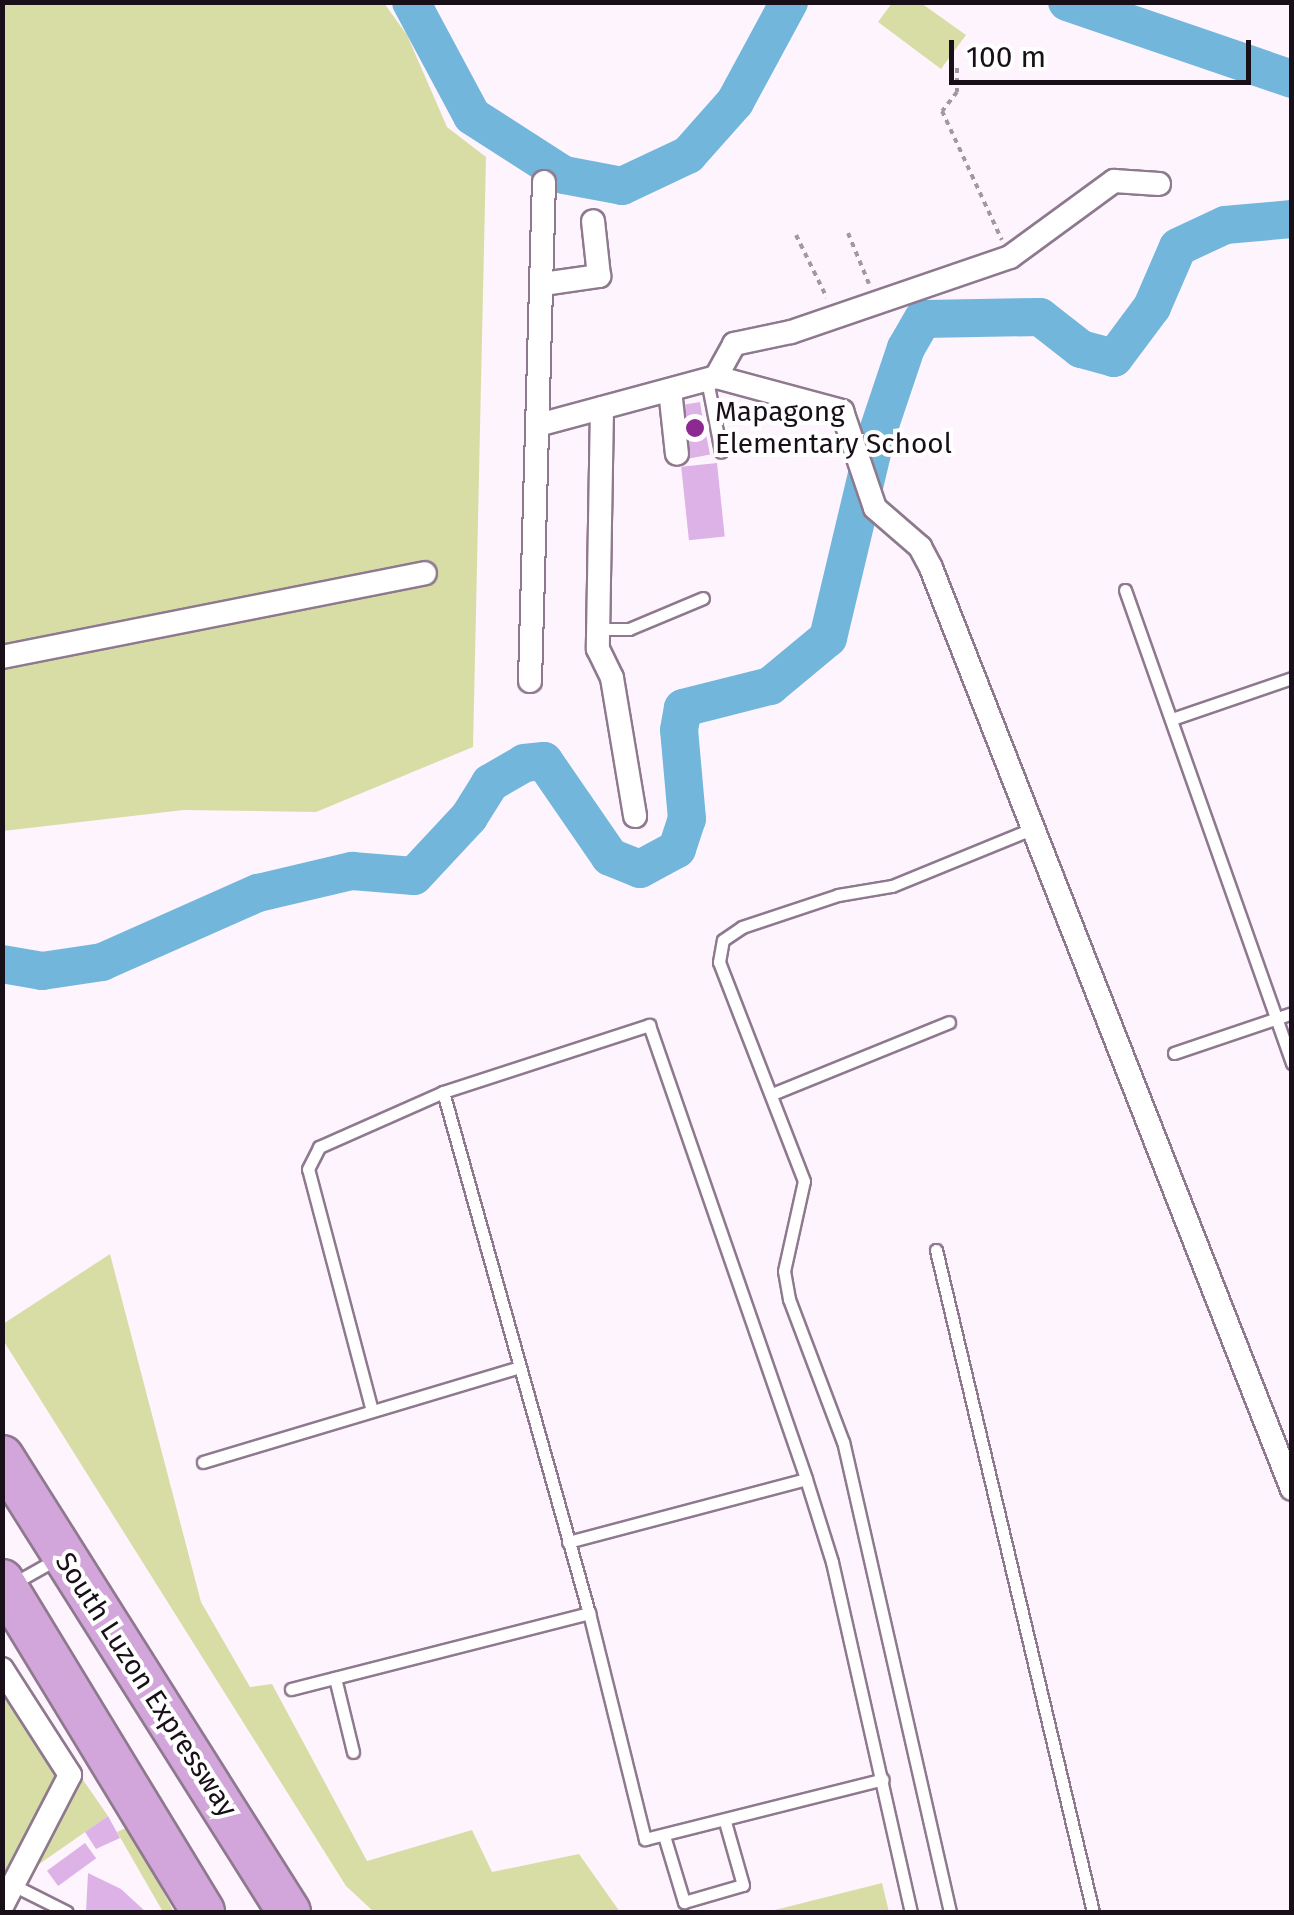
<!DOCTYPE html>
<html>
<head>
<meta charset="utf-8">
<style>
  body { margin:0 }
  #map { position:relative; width:1294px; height:1915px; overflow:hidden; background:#fef4fe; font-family:"Fira Sans",sans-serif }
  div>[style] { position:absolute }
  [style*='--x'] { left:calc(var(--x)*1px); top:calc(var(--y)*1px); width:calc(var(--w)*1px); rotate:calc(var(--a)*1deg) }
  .green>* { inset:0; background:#d8dda5 }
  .river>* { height:38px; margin:-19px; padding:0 19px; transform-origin:19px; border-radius:19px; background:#72b6db }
  .building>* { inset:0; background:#ddb2e7; transform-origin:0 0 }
  .path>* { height:4px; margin-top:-2px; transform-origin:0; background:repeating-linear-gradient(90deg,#a298a2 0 5px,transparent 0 10px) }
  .roads { filter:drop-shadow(2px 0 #8e798e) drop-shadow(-2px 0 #8e798e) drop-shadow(0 2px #8e798e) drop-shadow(0 -2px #8e798e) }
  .lane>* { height:11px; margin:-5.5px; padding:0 5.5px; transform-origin:5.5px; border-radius:5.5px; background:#fff }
  .street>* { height:22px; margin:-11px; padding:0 11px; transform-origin:11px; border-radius:11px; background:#fff }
  .highway>* { height:42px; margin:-21px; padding:0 21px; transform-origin:21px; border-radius:21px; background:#d2a5db }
  .dots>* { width:28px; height:28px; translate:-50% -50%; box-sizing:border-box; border:5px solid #fff; border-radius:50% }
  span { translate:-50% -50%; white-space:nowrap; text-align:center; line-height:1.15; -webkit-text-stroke:8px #fff; paint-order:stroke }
  .poi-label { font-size:28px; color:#180f18 }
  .left { translate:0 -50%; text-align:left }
  .street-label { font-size:28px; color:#180f18 }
  .frame { position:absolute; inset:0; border:5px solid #180f18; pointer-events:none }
  .scale { position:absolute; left:949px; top:40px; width:302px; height:45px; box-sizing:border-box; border:5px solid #180f18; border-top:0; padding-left:12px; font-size:30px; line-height:35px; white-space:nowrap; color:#180f18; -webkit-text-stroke:8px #fff; paint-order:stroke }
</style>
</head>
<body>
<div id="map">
  <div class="green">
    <div style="clip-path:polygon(2px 3px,384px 3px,407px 35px,447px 127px,486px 157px,473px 747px,316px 812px,184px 810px,3px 831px)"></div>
    <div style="clip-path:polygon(892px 3px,921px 3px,966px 35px,941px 69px,878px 22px)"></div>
    <div style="clip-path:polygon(110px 1254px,201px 1602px,250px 1687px,272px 1684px,367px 1861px,472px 1830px,492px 1872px,579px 1854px,620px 1912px,374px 1912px,346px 1886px,3px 1340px,3px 1324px)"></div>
    <div style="clip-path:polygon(3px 1689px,62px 1778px,3px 1894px)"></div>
    <div style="clip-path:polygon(72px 1764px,108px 1816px,25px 1874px)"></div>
    <div style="clip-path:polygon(128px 1827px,174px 1912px,163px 1912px,117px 1832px)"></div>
    <div style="clip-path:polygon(882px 1883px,889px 1912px,767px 1912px)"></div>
  </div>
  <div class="river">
    <div style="--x:411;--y:2;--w:129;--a:61.8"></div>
    <div style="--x:472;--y:116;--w:109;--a:32.7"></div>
    <div style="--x:564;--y:175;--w:59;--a:10.7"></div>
    <div style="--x:622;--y:186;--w:73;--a:-25.2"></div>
    <div style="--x:688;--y:155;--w:71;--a:-48.4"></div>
    <div style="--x:735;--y:102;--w:114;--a:-61.6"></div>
    <div style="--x:1067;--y:2;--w:238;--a:18.9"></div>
    <div style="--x:2;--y:964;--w:41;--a:9.9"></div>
    <div style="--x:42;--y:971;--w:61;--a:-8.5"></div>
    <div style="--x:102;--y:962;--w:171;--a:-23.9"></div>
    <div style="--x:258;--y:893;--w:97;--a:-13.2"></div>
    <div style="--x:352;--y:871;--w:62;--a:4.6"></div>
    <div style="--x:414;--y:876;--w:81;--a:-47"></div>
    <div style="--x:469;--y:817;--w:40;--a:-58"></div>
    <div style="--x:490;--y:783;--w:39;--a:-30"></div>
    <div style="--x:524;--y:763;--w:20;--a:-6"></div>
    <div style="--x:544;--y:761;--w:116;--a:55.5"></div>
    <div style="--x:610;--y:857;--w:32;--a:22"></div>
    <div style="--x:640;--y:869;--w:42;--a:-28.4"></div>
    <div style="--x:677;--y:849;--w:32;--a:-72"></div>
    <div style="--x:687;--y:819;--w:89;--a:-95.1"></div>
    <div style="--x:679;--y:730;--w:22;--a:-80"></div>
    <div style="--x:683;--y:708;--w:90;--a:-14.2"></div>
    <div style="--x:770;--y:686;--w:75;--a:-39.6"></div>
    <div style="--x:828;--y:638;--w:207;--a:-76.6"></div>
    <div style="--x:876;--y:437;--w:94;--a:-71.4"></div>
    <div style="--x:906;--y:348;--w:34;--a:-60"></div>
    <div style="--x:923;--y:319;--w:117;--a:-1"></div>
    <div style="--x:1040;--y:317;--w:52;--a:38"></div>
    <div style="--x:1081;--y:349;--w:34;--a:15"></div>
    <div style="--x:1114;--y:358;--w:64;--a:-53.3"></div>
    <div style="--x:1152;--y:307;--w:65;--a:-66.6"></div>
    <div style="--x:1178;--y:247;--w:52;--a:-25.1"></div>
    <div style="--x:1225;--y:225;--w:67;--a:-5.1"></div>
  </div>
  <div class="building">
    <div style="left:700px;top:402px;width:26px;height:20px;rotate:81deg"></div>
    <div style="left:706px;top:434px;width:21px;height:21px;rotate:79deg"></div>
    <div style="left:717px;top:463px;width:74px;height:36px;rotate:84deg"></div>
    <div style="clip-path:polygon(108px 1816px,120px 1838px,96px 1849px,85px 1832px)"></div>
    <div style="left:85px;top:1843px;width:19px;height:47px;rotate:54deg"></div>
    <div style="clip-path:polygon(88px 1873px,121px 1889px,146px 1912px,86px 1912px)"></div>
  </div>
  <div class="path">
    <div style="--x:957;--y:68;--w:24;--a:90"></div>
    <div style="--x:957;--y:92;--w:24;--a:128"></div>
    <div style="--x:942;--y:111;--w:142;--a:65.1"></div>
    <div style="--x:848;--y:233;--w:55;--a:67.6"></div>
    <div style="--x:796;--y:235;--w:70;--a:63.8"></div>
  </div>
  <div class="roads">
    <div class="lane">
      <div style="--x:707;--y:380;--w:73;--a:79"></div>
      <div style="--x:1125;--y:590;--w:502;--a:70.55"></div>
      <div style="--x:598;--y:629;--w:31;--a:0"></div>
      <div style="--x:629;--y:629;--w:80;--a:-22.7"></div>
      <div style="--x:1172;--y:719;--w:127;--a:-18.9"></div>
      <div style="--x:1174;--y:1053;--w:125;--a:-18.7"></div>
      <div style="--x:443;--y:1092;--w:541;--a:74.35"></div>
      <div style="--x:589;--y:1613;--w:233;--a:76.1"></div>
      <div style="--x:645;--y:1839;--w:245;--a:-14.1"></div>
      <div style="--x:772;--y:1094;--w:191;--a:-22.1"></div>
      <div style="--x:936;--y:1250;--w:680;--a:76.66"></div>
      <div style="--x:371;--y:1407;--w:246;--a:-104.8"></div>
      <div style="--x:308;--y:1169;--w:25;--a:-63"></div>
      <div style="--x:319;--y:1147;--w:136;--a:-23.9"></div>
      <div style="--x:443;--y:1092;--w:217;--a:-18"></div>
      <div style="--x:649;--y:1025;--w:480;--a:70.9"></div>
      <div style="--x:203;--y:1462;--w:327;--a:-16.7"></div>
      <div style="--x:568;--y:1542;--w:246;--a:-14.8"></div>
      <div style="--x:806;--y:1479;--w:87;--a:72.6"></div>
      <div style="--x:832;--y:1562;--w:359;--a:77.3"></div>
      <div style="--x:14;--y:1583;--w:47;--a:-29.3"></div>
      <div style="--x:335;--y:1678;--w:76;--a:76.3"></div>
      <div style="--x:291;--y:1689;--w:308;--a:-14.3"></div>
      <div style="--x:665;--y:1839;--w:66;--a:73.2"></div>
      <div style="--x:684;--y:1902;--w:61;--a:-16.1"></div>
      <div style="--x:743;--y:1885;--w:66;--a:-105.9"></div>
      <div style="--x:13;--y:1885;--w:60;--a:26.6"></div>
      <div style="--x:950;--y:1912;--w:482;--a:-102.8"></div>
      <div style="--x:843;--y:1442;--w:153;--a:-110.7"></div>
      <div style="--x:789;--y:1299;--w:28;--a:-100"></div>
      <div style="--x:784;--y:1271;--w:92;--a:-77.5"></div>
      <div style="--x:804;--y:1181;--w:235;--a:-111.2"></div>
      <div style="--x:719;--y:962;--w:22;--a:-80"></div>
      <div style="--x:723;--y:940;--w:23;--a:-34"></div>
      <div style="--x:742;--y:927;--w:101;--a:-18.4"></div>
      <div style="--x:838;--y:895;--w:55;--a:-9.5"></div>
      <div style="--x:892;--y:886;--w:153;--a:-22.2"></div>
    </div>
    <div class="street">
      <div style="--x:543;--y:284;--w:57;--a:-8.1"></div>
      <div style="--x:599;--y:276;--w:55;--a:-96.2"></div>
      <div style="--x:716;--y:377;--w:38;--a:-61"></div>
      <div style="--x:734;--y:344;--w:58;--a:-11.9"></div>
      <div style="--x:791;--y:332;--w:231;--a:-18.9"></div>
      <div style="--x:1010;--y:257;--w:129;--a:-36.2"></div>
      <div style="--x:1114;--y:181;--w:45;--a:3.8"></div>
      <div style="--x:670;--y:390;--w:64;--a:83.8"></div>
      <div style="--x:602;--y:408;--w:241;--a:91"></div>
      <div style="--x:598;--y:649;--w:32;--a:64"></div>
      <div style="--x:612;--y:678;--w:140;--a:80.5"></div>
      <div style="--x:542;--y:424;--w:180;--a:-15.1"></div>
      <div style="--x:716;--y:377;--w:131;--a:15.1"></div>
      <div style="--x:842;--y:411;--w:102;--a:71.2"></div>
      <div style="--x:875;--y:508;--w:60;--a:40.9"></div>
      <div style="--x:920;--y:547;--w:24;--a:62"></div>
      <div style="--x:931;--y:568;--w:989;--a:68.6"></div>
      <div style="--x:2;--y:657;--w:431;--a:-11.2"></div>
      <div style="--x:530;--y:681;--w:499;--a:-88.4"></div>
      <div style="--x:2;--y:1669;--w:126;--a:57.3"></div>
      <div style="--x:70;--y:1775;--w:148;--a:117.4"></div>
    </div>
    <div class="highway">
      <div style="--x:2;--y:1457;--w:538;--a:57.76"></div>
      <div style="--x:2;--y:1581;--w:387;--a:58.7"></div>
    </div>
  </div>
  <div class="dots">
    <div style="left:695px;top:428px;background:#8d2a92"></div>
  </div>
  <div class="poi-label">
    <span class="left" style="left:715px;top:428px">Mapagong<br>Elementary School</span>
  </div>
  <div class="street-label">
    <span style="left:146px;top:1685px;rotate:57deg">South Luzon Expressway</span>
  </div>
  <div class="frame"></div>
  <div class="scale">100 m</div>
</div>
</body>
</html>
